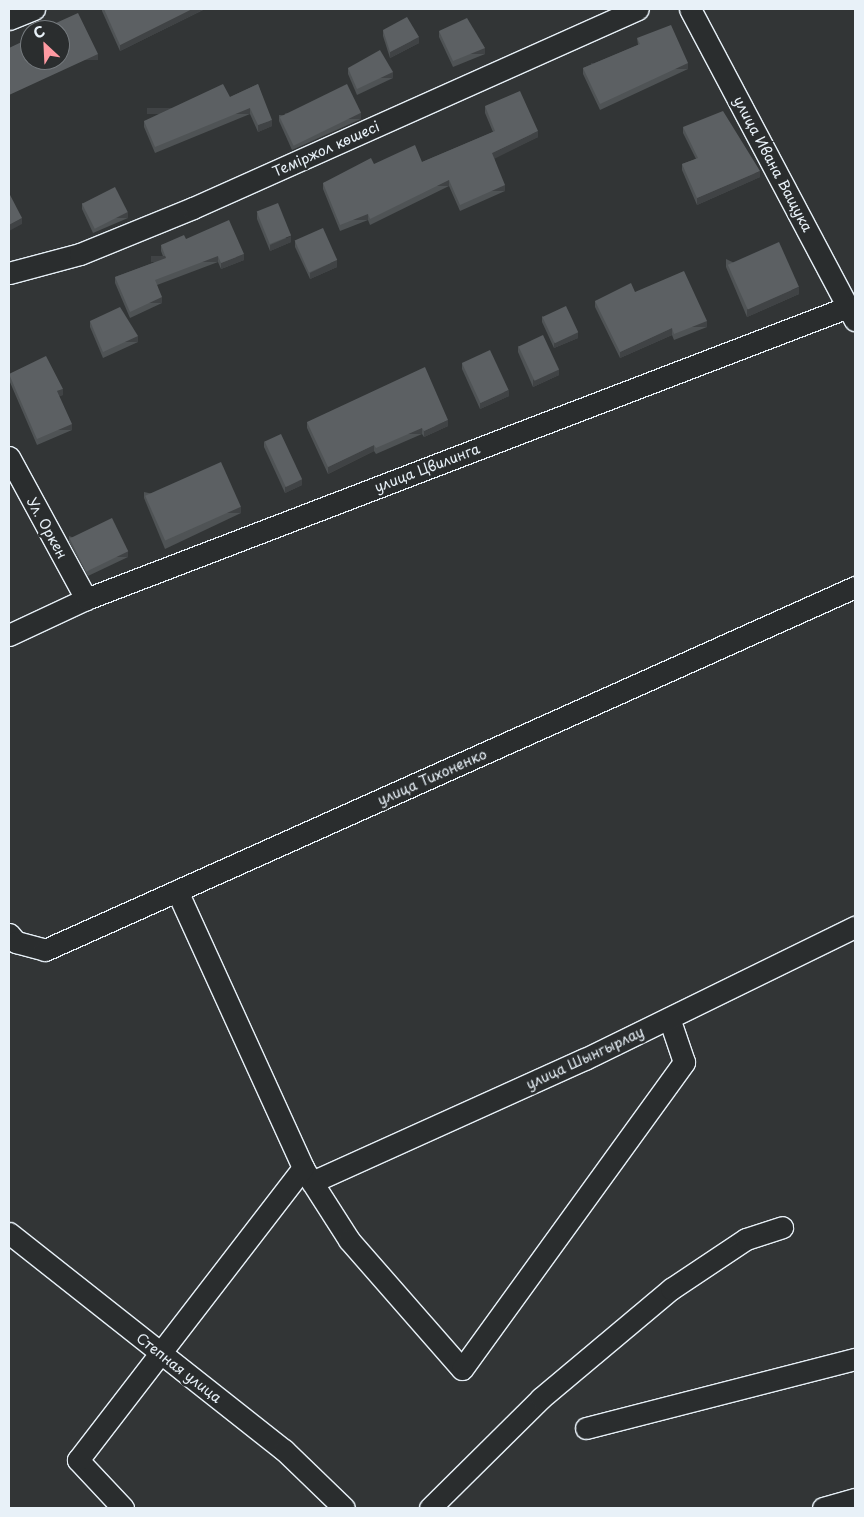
<!DOCTYPE html>
<html>
<head>
<meta charset="utf-8">
<style>
  body { margin:0 }
  #map { position:relative; width:864px; height:1517px; overflow:hidden; background:#323536; font-family:"Playpen Sans",sans-serif }
  div>[style] { position:absolute }
  [style*='--x'] { left:calc(var(--x)*1px); top:calc(var(--y)*1px); width:calc(var(--w)*1px); rotate:calc(var(--a)*1deg) }
  .roads { filter:drop-shadow(1px 0 #e8f1f8) drop-shadow(-1px 0 #e8f1f8) drop-shadow(0 1px #e8f1f8) drop-shadow(0 -1px #e8f1f8) }
  .minor>* { height:21px; margin:-10.5px; padding:0 10.5px; transform-origin:10.5px; border-radius:10.5px; background:#2a2d2e }
  .wall>* { inset:0; background:#4f5355 }
  .shaded-wall>* { inset:0; background:#404345; transform-origin:0 0 }
  .building>* { inset:0; background:#5c6063; transform-origin:0 0 }
  span { translate:-50% -50%; white-space:nowrap; text-align:center; line-height:1.15; -webkit-text-stroke:5px #2a2d2e; paint-order:stroke }
  .street-label { font-size:14px; color:#e8f1f8 }
  .frame { position:absolute; inset:0; border:10px solid #e8f1f8; pointer-events:none }
  .north { position:absolute; left:20px; top:20px; width:50px; height:50px; box-sizing:border-box; background:#2a2d2e; border:1px solid #767b7f; border-radius:50%; rotate:335deg; font-size:14px; font-weight:700; line-height:20px; text-align:center; color:#e8f1f8 }
  .north::after { content:''; display:block; margin:auto; width:18px; height:22px; background:#ff9aa2; clip-path:polygon(50% 0,100% 100%,50% 72%,0 100%) }
</style>
</head>
<body>
<div id="map">
  <div class="roads">
    <div class="minor">
      <div style="--x:690;--y:9;--w:352;--a:62.1"></div>
      <div style="--x:9;--y:19;--w:27;--a:-22"></div>
      <div style="--x:9;--y:273;--w:73;--a:-15"></div>
      <div style="--x:80;--y:254;--w:122;--a:-22.2"></div>
      <div style="--x:193;--y:208;--w:487;--a:-24.1"></div>
      <div style="--x:9;--y:457;--w:162;--a:61.5"></div>
      <div style="--x:9;--y:635;--w:85;--a:-25.1"></div>
      <div style="--x:86;--y:599;--w:816;--a:-20.97"></div>
      <div style="--x:177;--y:891;--w:304;--a:65.5"></div>
      <div style="--x:303;--y:1168;--w:85;--a:57.4"></div>
      <div style="--x:349;--y:1240;--w:171;--a:48.8"></div>
      <div style="--x:462;--y:1369;--w:379;--a:-54.1"></div>
      <div style="--x:684;--y:1062;--w:46;--a:-108.8"></div>
      <div style="--x:9;--y:934;--w:11;--a:49"></div>
      <div style="--x:16;--y:942;--w:30;--a:15"></div>
      <div style="--x:45;--y:950;--w:888;--a:-24.14"></div>
      <div style="--x:312;--y:1182;--w:299;--a:-24.3"></div>
      <div style="--x:585;--y:1059;--w:301;--a:-26.1"></div>
      <div style="--x:9;--y:1233;--w:350;--a:38.3"></div>
      <div style="--x:284;--y:1450;--w:83;--a:44"></div>
      <div style="--x:586;--y:1428;--w:278;--a:-14.4"></div>
      <div style="--x:123;--y:1508;--w:66;--a:-133.2"></div>
      <div style="--x:78;--y:1460;--w:369;--a:-52.4"></div>
      <div style="--x:430;--y:1508;--w:156;--a:-44.7"></div>
      <div style="--x:541;--y:1398;--w:170;--a:-40"></div>
      <div style="--x:671;--y:1289;--w:90;--a:-33.7"></div>
      <div style="--x:746;--y:1239;--w:38;--a:-18"></div>
      <div style="--x:823;--y:1508;--w:33;--a:-16"></div>
    </div>
  </div>
  <div class="wall">
    <div style="clip-path:polygon(102px 9px,205px 9px,120px 51px,102px 11px)"></div>
    <div style="clip-path:polygon(383px 30px,419px 43px,390px 58px,383px 36px)"></div>
    <div style="clip-path:polygon(439px 31px,485px 54px,453px 67px,439px 37px)"></div>
    <div style="clip-path:polygon(637px 38px,688px 69px,600px 110px,583px 74px,583px 68px,638px 45px)"></div>
    <div style="clip-path:polygon(348px 68px,393px 78px,357px 95px,348px 74px)"></div>
    <div style="clip-path:polygon(258px 84px,272px 126px,258px 132px,250px 114px,155px 153px,144px 127px,144px 121px,230px 97px)"></div>
    <div style="clip-path:polygon(485px 106px,538px 137px,494px 158px,505px 191px,460px 211px,449px 186px,370px 225px,368px 220px,340px 231px,323px 189px,323px 183px,374px 164px,422px 162px,493px 132px,485px 113px)"></div>
    <div style="clip-path:polygon(279px 115px,361px 119px,292px 150px,279px 121px)"></div>
    <div style="clip-path:polygon(683px 127px,760px 177px,697px 205px,682px 170px,682px 164px,696px 159px,683px 133px)"></div>
    <div style="clip-path:polygon(82px 203px,128px 218px,93px 233px,82px 209px)"></div>
    <div style="clip-path:polygon(257px 213px,291px 242px,270px 251px,257px 219px)"></div>
    <div style="clip-path:polygon(186px 239px,244px 260px,221px 269px,218px 262px,157px 285px,162px 303px,130px 318px,115px 283px,115px 277px,164px 259px,161px 251px,161px 245px)"></div>
    <div style="clip-path:polygon(295px 241px,337px 267px,310px 279px,295px 247px)"></div>
    <div style="clip-path:polygon(726px 259px,799px 294px,747px 317px,726px 267px)"></div>
    <div style="clip-path:polygon(635px 292px,707px 327px,674px 340px,672px 335px,620px 358px,595px 307px,595px 301px)"></div>
    <div style="clip-path:polygon(542px 316px,578px 338px,554px 348px,542px 322px)"></div>
    <div style="clip-path:polygon(90px 321px,138px 342px,103px 358px,90px 327px)"></div>
    <div style="clip-path:polygon(518px 346px,559px 375px,533px 387px,518px 352px)"></div>
    <div style="clip-path:polygon(462px 363px,509px 396px,480px 409px,462px 369px)"></div>
    <div style="clip-path:polygon(9px 374px,63px 395px,59px 396px,72px 430px,37px 445px,9px 380px)"></div>
    <div style="clip-path:polygon(307px 422px,448px 426px,424px 437px,422px 434px,376px 454px,374px 451px,328px 474px,307px 428px)"></div>
    <div style="clip-path:polygon(264px 441px,302px 485px,285px 493px,264px 447px)"></div>
    <div style="clip-path:polygon(144px 492px,241px 513px,165px 549px,144px 498px)"></div>
    <div style="clip-path:polygon(69px 536px,128px 557px,88px 576px,69px 542px)"></div>
  </div>
  <div class="shaded-wall">
    <div style="clip-path:polygon(192px 9px,205px 9px,120px 51px,120px 45px)"></div>
    <div style="clip-path:polygon(419px 37px,419px 43px,390px 58px,390px 52px)"></div>
    <div style="left:485px;top:48px;width:6px;height:35px;rotate:90deg"></div>
    <div style="left:98px;top:54px;width:6px;height:98px;rotate:90deg"></div>
    <div style="left:688px;top:63px;width:6px;height:97px;rotate:90deg"></div>
    <div style="left:393px;top:72px;width:6px;height:40px;rotate:90deg"></div>
    <div style="left:250px;top:108px;width:6px;height:103px;rotate:90deg"></div>
    <div style="left:361px;top:113px;width:6px;height:76px;rotate:90deg"></div>
    <div style="clip-path:polygon(272px 120px,272px 126px,258px 132px,258px 125px)"></div>
    <div style="clip-path:polygon(538px 131px,538px 137px,492px 160px,492px 153px)"></div>
    <div style="clip-path:polygon(760px 171px,760px 177px,697px 205px,697px 198px)"></div>
    <div style="left:449px;top:180px;width:6px;height:88px;rotate:90deg"></div>
    <div style="left:505px;top:185px;width:6px;height:49px;rotate:90deg"></div>
    <div style="left:128px;top:212px;width:6px;height:38px;rotate:90deg"></div>
    <div style="left:368px;top:214px;width:6px;height:30px;rotate:90deg"></div>
    <div style="clip-path:polygon(22px 218px,22px 224px,9px 231px,9px 225px)"></div>
    <div style="clip-path:polygon(291px 236px,291px 242px,270px 251px,270px 245px)"></div>
    <div style="clip-path:polygon(244px 254px,244px 260px,221px 269px,221px 263px)"></div>
    <div style="left:218px;top:256px;width:6px;height:67px;rotate:90deg"></div>
    <div style="clip-path:polygon(337px 260px,337px 267px,310px 279px,310px 273px)"></div>
    <div style="clip-path:polygon(799px 287px,799px 294px,747px 317px,747px 309px)"></div>
    <div style="left:162px;top:297px;width:6px;height:35px;rotate:90deg"></div>
    <div style="left:707px;top:321px;width:6px;height:35px;rotate:90deg"></div>
    <div style="clip-path:polygon(672px 328px,672px 335px,620px 358px,620px 352px)"></div>
    <div style="clip-path:polygon(578px 332px,578px 338px,554px 348px,554px 342px)"></div>
    <div style="left:138px;top:336px;width:6px;height:38px;rotate:90deg"></div>
    <div style="clip-path:polygon(559px 369px,559px 375px,533px 387px,533px 380px)"></div>
    <div style="clip-path:polygon(63px 389px,63px 395px,57px 397px,57px 391px)"></div>
    <div style="clip-path:polygon(509px 390px,509px 396px,480px 409px,480px 403px)"></div>
    <div style="clip-path:polygon(448px 420px,448px 426px,424px 437px,424px 431px)"></div>
    <div style="left:72px;top:424px;width:6px;height:38px;rotate:90deg"></div>
    <div style="left:422px;top:428px;width:6px;height:50px;rotate:90deg"></div>
    <div style="clip-path:polygon(374px 445px,374px 451px,328px 474px,328px 467px)"></div>
    <div style="clip-path:polygon(302px 479px,302px 485px,285px 493px,285px 487px)"></div>
    <div style="left:241px;top:507px;width:6px;height:84px;rotate:90deg"></div>
    <div style="left:128px;top:551px;width:6px;height:44px;rotate:90deg"></div>
  </div>
  <div class="building">
    <div style="clip-path:polygon(104px 9px,192px 9px,120px 45px)"></div>
    <div style="clip-path:polygon(78px 13px,98px 54px,9px 95px,9px 48px,30px 38px,30px 60px,60px 60px,60px 30px,46px 30px,45px 28px)"></div>
    <div style="clip-path:polygon(407px 17px,419px 37px,390px 52px,383px 30px)"></div>
    <div style="clip-path:polygon(467px 18px,485px 48px,453px 61px,439px 31px)"></div>
    <div style="clip-path:polygon(671px 25px,688px 63px,600px 104px,583px 68px,640px 44px,637px 38px)"></div>
    <div style="clip-path:polygon(380px 50px,393px 72px,357px 89px,348px 68px)"></div>
    <div style="clip-path:polygon(223px 84px,230px 97px,258px 84px,272px 120px,258px 125px,250px 108px,155px 147px,144px 121px)"></div>
    <div style="left:347px;top:84px;width:32px;height:75px;rotate:64deg"></div>
    <div style="clip-path:polygon(520px 91px,538px 131px,492px 153px,505px 185px,460px 205px,449px 180px,370px 219px,368px 214px,340px 225px,323px 183px,371px 158px,374px 164px,415px 145px,422px 162px,495px 131px,485px 106px)"></div>
    <div style="clip-path:polygon(723px 111px,760px 171px,697px 198px,682px 164px,698px 158px,683px 127px)"></div>
    <div style="left:115px;top:187px;width:28px;height:37px;rotate:63deg"></div>
    <div style="clip-path:polygon(9px 193px,22px 218px,9px 225px)"></div>
    <div style="left:278px;top:203px;width:35px;height:23px;rotate:68deg"></div>
    <div style="clip-path:polygon(229px 220px,244px 254px,221px 263px,218px 256px,155px 280px,162px 297px,130px 312px,115px 277px,166px 258px,161px 245px,184px 235px,186px 239px)"></div>
    <div style="left:323px;top:228px;width:35px;height:31px;rotate:66deg"></div>
    <div style="left:779px;top:242px;width:49px;height:56px;rotate:66deg"></div>
    <div style="clip-path:polygon(684px 271px,707px 321px,674px 334px,672px 328px,620px 352px,595px 301px,631px 283px,635px 292px)"></div>
    <div style="left:566px;top:306px;width:29px;height:26px;rotate:65deg"></div>
    <div style="clip-path:polygon(120px 307px,138px 336px,103px 352px,90px 321px)"></div>
    <div style="left:543px;top:335px;width:38px;height:27px;rotate:65deg"></div>
    <div style="left:490px;top:350px;width:44px;height:31px;rotate:65deg"></div>
    <div style="clip-path:polygon(46px 356px,63px 389px,57px 391px,72px 424px,37px 439px,9px 374px)"></div>
    <div style="clip-path:polygon(425px 367px,448px 420px,424px 431px,422px 428px,376px 448px,374px 445px,328px 467px,307px 422px)"></div>
    <div style="left:281px;top:434px;width:50px;height:18px;rotate:65deg"></div>
    <div style="left:221px;top:462px;width:49px;height:83px;rotate:66deg"></div>
    <div style="left:112px;top:518px;width:37px;height:47px;rotate:64deg"></div>
  </div>
  <div class="street-label">
    <span style="left:326px;top:149px;rotate:-24deg">Теміржол көшесі</span>
    <span style="left:773px;top:164px;rotate:62deg">улица Ивана Ващука</span>
    <span style="left:427px;top:468px;rotate:-21deg">улица Цвилинга</span>
    <span style="left:47px;top:528px;rotate:61deg">Ул. Оркен</span>
    <span style="left:432px;top:777px;rotate:-24deg">улица Тихоненко</span>
    <span style="left:585px;top:1058px;rotate:-25deg">улица Шынгырлау</span>
    <span style="left:179px;top:1368px;rotate:38deg">Степная улица</span>
  </div>
  <div class="frame"></div>
  <div class="north">С</div>
</div>
</body>
</html>
